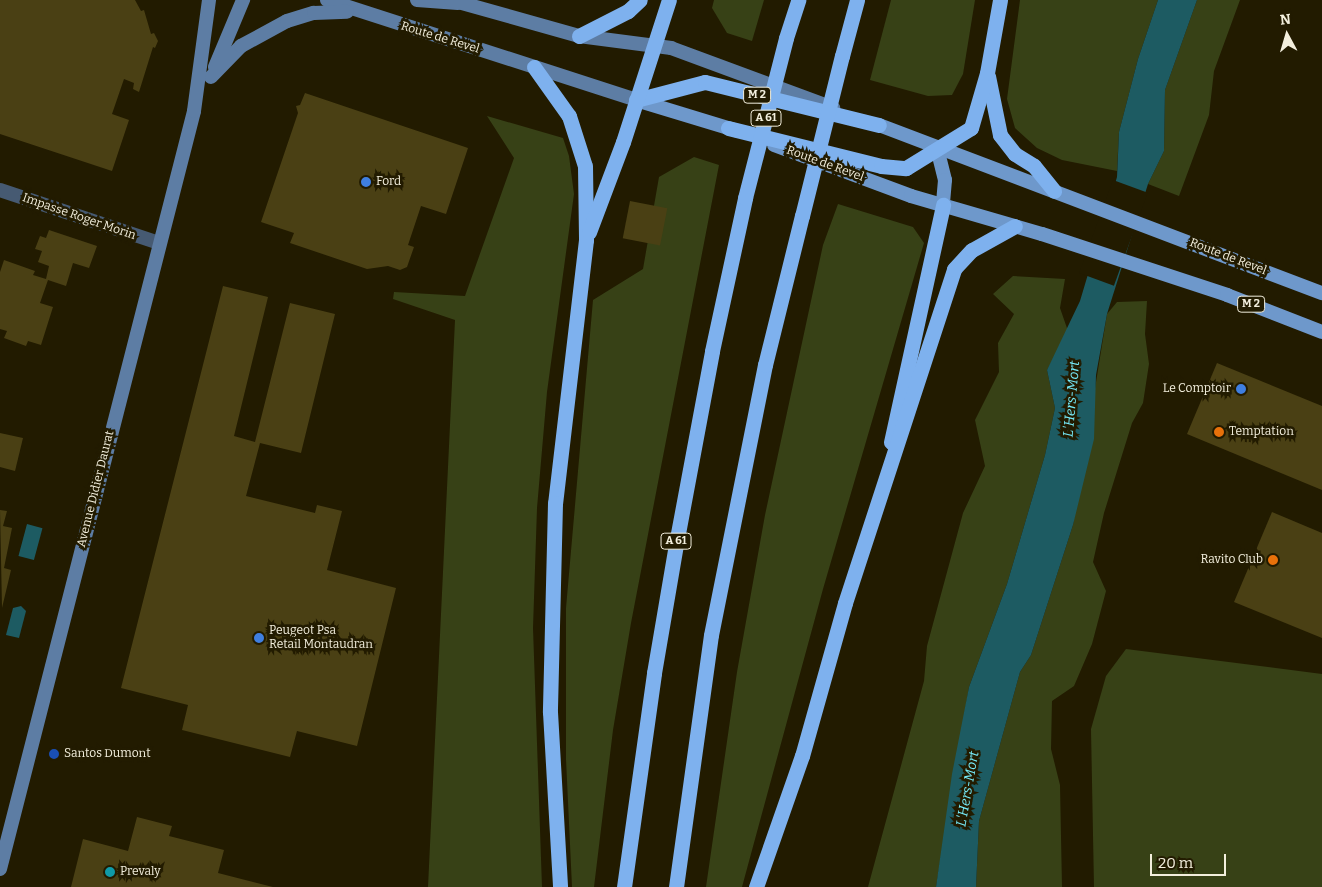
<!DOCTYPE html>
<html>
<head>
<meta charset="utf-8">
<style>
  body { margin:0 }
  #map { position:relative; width:1322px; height:887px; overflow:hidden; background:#221b00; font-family:Bitter,serif }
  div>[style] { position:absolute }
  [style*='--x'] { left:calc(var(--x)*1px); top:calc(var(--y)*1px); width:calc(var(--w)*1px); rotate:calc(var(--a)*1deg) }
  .green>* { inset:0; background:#374116 }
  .water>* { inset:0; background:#1d5b62; transform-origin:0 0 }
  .pier>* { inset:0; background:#221b00; transform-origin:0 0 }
  .building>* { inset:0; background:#4a4014; transform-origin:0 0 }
  .minor>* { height:14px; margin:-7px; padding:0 7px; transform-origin:7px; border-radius:7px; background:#465a72 }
  .secondary>* { height:14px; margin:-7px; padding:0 7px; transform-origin:7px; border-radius:7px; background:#5d7da4 }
  .primary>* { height:14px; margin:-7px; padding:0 7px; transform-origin:7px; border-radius:7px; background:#6e98cb }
  .motorway>* { height:15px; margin:-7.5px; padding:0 7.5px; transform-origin:7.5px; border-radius:7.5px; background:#7eb1ee }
  .motorway-bridge>* { height:15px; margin:-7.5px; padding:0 7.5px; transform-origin:7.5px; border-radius:7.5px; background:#7eb1ee }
  .dots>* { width:14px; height:14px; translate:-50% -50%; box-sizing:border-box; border:2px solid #221b00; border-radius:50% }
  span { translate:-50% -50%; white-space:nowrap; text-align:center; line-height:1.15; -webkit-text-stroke:5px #221b00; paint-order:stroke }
  .shield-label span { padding:1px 4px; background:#221b00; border:1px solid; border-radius:4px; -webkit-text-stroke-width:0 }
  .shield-label { font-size:11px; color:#f3efdd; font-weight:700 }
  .street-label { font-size:12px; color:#f3efdd }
  .poi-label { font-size:12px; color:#f3efdd }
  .left { translate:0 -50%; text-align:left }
  .right { translate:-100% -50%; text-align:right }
  .water-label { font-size:14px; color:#76ebf9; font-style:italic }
  .north { position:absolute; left:1262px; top:10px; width:50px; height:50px; -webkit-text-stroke:4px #221b00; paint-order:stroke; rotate:354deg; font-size:14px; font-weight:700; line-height:20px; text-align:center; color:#f3efdd }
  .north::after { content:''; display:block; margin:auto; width:18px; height:22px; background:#f3efdd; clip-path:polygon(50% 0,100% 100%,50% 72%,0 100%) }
  .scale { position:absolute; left:1150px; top:854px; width:76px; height:22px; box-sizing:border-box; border:2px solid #f3efdd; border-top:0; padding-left:6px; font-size:15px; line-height:18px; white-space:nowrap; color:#f3efdd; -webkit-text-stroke:4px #221b00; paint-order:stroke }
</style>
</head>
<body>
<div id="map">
  <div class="green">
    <div style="clip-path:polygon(714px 0,764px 0,752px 41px,727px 33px,712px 8px)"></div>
    <div style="clip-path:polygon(891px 0,975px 0,963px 74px,952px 95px,928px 96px,870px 80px)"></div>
    <div style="clip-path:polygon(1020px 0,1158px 0,1138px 59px,1119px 132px,1117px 171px,1062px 160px,1037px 148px,1015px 128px,1007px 99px)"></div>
    <div style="clip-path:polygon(1197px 0,1240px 0,1214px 71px,1209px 115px,1179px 196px,1148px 184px,1164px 151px,1165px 90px)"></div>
    <div style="clip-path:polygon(487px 116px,563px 138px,569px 156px,574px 194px,547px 392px,537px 508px,533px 628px,542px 887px,428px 887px,455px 320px,393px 299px,394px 292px,465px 296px,514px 158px)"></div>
    <div style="clip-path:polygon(694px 157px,719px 165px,631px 623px,613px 730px,594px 887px,572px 887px,566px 759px,566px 608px,593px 300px,643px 269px,659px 177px)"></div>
    <div style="clip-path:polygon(838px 204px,913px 227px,924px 243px,823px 589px,742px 887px,706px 887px,737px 672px,765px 515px,823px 245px)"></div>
    <div style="clip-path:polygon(1013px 276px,1065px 279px,1060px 308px,1068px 331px,1047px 370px,1055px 408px,1045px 455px,1007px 584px,969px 687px,936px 887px,868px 887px,924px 681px,927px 646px,963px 513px,985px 466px,975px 420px,999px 372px,998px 343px,1014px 314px,993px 294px)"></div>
    <div style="clip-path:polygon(1147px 301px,1145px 334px,1149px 364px,1143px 403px,1132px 423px,1104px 513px,1093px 562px,1106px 591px,1092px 644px,1074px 686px,1052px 701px,1051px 749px,1060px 785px,1062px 887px,976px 887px,979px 821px,1020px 672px,1031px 655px,1073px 525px,1107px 314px,1117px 302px)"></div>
    <div style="clip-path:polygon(1126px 649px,1322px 674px,1322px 887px,1094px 887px,1091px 729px,1106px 676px)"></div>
  </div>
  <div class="water">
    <div style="clip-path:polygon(1158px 0,1197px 0,1165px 90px,1164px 151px,1148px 184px,1107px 314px,1096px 375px,1094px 439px,1073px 525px,1031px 655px,1020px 672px,979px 821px,976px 887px,936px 887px,952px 774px,969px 687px,1007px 584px,1045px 455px,1055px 408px,1047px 370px,1080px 301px,1117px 177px,1119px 132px,1138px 59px)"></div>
    <div style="left:27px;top:524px;width:16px;height:33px;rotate:15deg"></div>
    <div style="clip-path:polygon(21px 606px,26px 611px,19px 638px,6px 635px,13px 608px)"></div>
  </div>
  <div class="pier">
    <div style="left:1113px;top:180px;width:37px;height:99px;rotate:20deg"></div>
  </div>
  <div class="building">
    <div style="clip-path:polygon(0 0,135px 0,141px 11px,144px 10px,151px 34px,154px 33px,158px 41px,155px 48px,153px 47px,139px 92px,133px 89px,134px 83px,124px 79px,112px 114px,129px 120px,112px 171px,0 134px)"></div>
    <div style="clip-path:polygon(305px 93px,468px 148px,446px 214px,421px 206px,408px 245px,414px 247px,407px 267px,400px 270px,388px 266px,367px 269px,290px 243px,294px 233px,261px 222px,298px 113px,296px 106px,300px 105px)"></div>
    <div style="left:630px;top:201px;width:38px;height:38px;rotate:11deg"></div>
    <div style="clip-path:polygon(49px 230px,97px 246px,89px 268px,73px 263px,66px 286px,48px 280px,40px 303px,53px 307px,41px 345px,28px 341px,26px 346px,4px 338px,7px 331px,0 329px,0 272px,4px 260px,35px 271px,33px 275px,46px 279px,49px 266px,38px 262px,42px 251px,35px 249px,40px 236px,46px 238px)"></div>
    <div style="clip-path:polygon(223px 286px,268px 297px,234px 436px,255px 442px,290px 303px,335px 314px,301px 453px,260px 443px,246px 496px,315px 513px,317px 505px,342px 511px,327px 570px,396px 588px,357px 746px,297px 731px,290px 757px,182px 730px,188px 705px,121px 688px)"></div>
    <div style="clip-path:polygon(1217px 363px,1322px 406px,1322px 490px,1187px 434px)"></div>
    <div style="clip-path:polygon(0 433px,23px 438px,15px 471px,0 467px)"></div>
    <div style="clip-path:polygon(0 510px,7px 511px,3px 526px,12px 528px,4px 568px,11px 570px,2px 608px)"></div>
    <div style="clip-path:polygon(1272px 512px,1322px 533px,1322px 638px,1234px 602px)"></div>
    <div style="clip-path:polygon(137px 817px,172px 826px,169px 836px,224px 850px,218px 873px,273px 887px,71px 887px,83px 839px,128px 851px)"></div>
  </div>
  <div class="minor">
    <div style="--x:0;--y:190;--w:168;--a:18.4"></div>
  </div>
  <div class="secondary">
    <div style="--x:327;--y:0;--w:325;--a:17.9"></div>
    <div style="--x:417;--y:0;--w:41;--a:4.2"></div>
    <div style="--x:451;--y:0;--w:133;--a:15.7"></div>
    <div style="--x:579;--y:36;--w:93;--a:7.4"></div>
    <div style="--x:671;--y:48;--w:173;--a:20.3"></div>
    <div style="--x:215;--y:67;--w:73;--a:-67.3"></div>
    <div style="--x:211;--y:77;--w:43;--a:-45.9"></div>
    <div style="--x:241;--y:46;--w:52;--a:-28.5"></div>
    <div style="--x:287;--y:21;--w:28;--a:-17"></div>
    <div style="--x:314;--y:13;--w:33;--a:-2"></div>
    <div style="--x:0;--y:869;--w:782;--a:-75.64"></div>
    <div style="--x:194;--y:111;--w:112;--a:-82.3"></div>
  </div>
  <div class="primary">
    <div style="--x:636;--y:100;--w:107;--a:16.9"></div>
    <div style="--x:879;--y:125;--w:474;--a:20.8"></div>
    <div style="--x:774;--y:145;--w:146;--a:20.4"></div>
    <div style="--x:911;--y:196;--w:136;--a:16.2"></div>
    <div style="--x:1042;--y:234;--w:195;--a:18.2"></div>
    <div style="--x:1227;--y:295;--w:102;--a:21.3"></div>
    <div style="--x:937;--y:148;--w:33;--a:76"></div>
    <div style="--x:945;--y:180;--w:25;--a:95"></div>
  </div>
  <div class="motorway">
    <div style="--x:579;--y:36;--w:55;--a:-27"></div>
    <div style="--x:628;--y:11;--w:16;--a:-43"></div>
    <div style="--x:786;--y:38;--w:40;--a:-72"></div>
    <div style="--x:842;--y:56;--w:58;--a:-75"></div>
    <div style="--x:534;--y:67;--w:60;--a:54.5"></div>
    <div style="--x:569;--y:116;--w:52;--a:72.3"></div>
    <div style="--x:585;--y:166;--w:74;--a:89.2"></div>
    <div style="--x:586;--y:240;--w:265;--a:96.7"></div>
    <div style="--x:555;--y:503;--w:209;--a:91.4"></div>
    <div style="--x:550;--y:712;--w:175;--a:86.7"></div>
    <div style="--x:988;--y:76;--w:60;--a:78.5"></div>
    <div style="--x:1000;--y:135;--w:24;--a:52"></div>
    <div style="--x:1015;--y:154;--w:22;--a:32"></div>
    <div style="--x:1034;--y:166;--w:32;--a:51"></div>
    <div style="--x:636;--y:100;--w:71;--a:-14.6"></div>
    <div style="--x:705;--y:82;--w:179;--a:13.9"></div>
    <div style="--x:728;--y:128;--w:158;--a:13.9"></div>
    <div style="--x:881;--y:166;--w:25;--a:5"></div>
    <div style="--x:906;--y:168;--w:76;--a:-31.6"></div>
    <div style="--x:971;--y:128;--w:57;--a:-73.8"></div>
    <div style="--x:987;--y:73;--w:74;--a:-79.9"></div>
    <div style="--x:589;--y:232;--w:96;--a:-69.3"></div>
    <div style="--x:623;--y:142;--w:149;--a:-72.1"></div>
    <div style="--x:891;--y:442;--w:243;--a:-77.6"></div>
    <div style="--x:624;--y:887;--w:216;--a:-82"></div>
    <div style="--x:654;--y:673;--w:131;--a:-80.3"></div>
    <div style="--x:676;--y:544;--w:196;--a:-79.4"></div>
    <div style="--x:712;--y:351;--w:157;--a:-77.8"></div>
    <div style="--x:676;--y:887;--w:254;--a:-82.1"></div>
    <div style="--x:711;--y:635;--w:275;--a:-78.7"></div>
    <div style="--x:765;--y:365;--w:154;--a:-76.1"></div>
    <div style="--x:756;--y:887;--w:139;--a:-70.7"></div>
    <div style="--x:802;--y:756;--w:159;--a:-74.3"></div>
    <div style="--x:845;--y:603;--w:351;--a:-71.9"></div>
    <div style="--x:954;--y:269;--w:26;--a:-47"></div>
    <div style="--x:972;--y:250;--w:49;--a:-29.2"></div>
  </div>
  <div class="motorway-bridge">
    <div style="--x:745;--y:198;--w:165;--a:-75.6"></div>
    <div style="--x:802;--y:216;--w:165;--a:-76"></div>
  </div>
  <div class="dots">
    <div style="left:366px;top:182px;background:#3f7fe0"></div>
    <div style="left:1241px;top:389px;background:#3f7fe0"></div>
    <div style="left:1219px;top:432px;background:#e8710a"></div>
    <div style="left:1273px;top:560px;background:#e8710a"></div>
    <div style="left:259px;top:638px;background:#3f7fe0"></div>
    <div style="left:54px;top:754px;background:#1a4fb4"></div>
    <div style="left:110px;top:872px;background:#0f9aa8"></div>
  </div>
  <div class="shield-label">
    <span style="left:757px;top:95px">M 2</span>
    <span style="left:766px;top:118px">A 61</span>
    <span style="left:1251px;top:304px">M 2</span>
    <span style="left:676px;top:541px">A 61</span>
  </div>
  <div class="street-label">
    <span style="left:440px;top:38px;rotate:17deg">Route de Revel</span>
    <span style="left:825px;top:164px;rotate:20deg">Route de Revel</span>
    <span style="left:79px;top:217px;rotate:19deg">Impasse Roger Morin</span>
    <span style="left:1228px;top:257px;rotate:21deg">Route de Revel</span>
    <span style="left:96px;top:489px;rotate:-76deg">Avenue Didier Daurat</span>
  </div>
  <div class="poi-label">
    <span class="left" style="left:376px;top:182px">Ford</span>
    <span class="right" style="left:1231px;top:389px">Le Comptoir</span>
    <span class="left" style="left:1229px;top:432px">Temptation</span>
    <span class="right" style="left:1263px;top:560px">Ravito Club</span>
    <span class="left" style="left:269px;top:638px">Peugeot Psa<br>Retail Montaudran</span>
    <span class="left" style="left:64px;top:754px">Santos Dumont</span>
    <span class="left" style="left:120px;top:872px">Prevaly</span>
  </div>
  <div class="water-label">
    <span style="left:1072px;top:399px;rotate:-85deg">L'Hers-Mort</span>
    <span style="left:968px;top:789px;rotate:-80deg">L'Hers-Mort</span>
  </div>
  <div class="north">N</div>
  <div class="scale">20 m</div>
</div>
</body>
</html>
